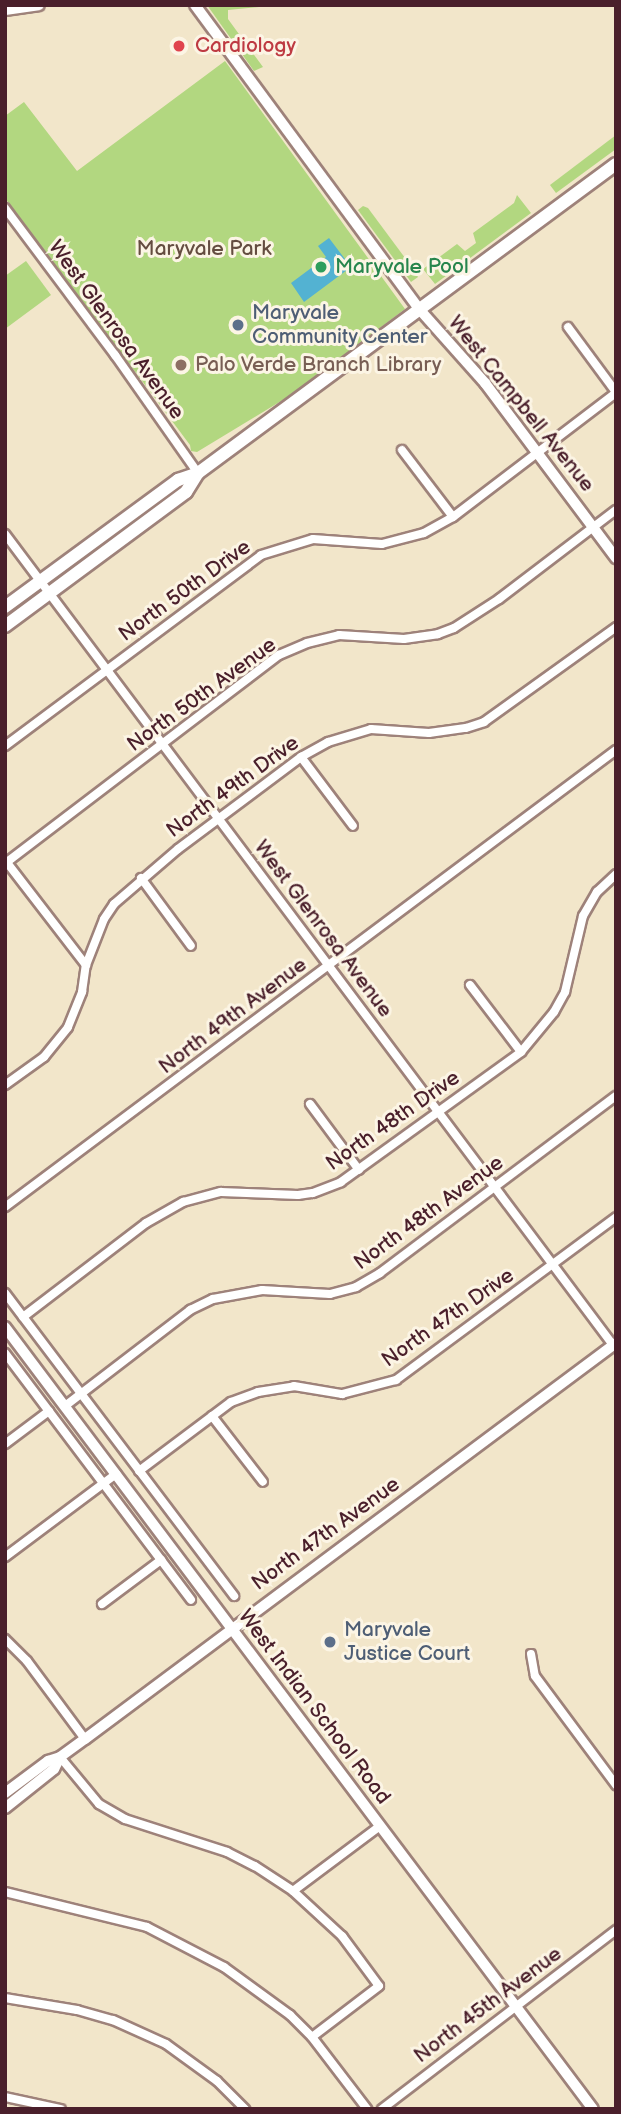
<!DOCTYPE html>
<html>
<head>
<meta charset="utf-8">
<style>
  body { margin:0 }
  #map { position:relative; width:621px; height:2114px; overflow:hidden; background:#f2e6ca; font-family:"Balsamiq Sans",sans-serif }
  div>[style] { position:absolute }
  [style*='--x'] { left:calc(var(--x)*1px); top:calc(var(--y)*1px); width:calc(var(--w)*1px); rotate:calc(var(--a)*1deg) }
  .green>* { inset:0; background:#b2d780 }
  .water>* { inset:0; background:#53b2d2 }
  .roads { filter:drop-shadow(2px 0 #9e827a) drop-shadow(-2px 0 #9e827a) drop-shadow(0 2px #9e827a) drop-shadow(0 -2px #9e827a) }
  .minor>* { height:8px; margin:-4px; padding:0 4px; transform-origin:4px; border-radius:4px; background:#fff }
  .tertiary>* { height:10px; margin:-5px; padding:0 5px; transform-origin:5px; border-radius:5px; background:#fff }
  .secondary>* { height:10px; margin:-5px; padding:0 5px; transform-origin:5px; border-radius:5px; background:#fff }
  .primary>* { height:12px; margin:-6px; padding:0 6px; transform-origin:6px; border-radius:6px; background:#fff }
  .dots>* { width:19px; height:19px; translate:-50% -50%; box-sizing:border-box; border:4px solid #fcf5e5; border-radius:50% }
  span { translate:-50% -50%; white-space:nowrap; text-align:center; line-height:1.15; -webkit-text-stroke:6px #fcf5e5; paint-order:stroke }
  .health-label { font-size:21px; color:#be3a42 }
  .left { translate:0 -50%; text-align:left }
  .park-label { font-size:21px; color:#644d40 }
  .leisure-label { font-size:21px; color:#27864d }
  .service-label { font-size:21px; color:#4e5e75 }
  .street-label { font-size:21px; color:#4a1f2b }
  .education-label { font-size:21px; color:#785e54 }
  .frame { position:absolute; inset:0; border:7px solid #4a1f2b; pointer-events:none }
</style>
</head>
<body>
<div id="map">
  <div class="green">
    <div style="clip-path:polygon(207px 5px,279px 5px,228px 10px,228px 19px,263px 67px,254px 71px)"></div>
    <div style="clip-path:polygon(225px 61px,405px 309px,291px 395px,197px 452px,191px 451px,190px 445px,5px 198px,5px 116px,24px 102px,77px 171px)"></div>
    <div style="clip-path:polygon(616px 135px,616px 149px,556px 193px,550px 185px)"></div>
    <div style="clip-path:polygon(517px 195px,531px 213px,435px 284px,423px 269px,457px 244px,465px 251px,476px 243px,473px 233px,514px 203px)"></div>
    <div style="clip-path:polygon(363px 206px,368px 208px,414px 270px,418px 277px,411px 282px,358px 210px)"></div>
    <div style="clip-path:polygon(26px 261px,51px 295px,5px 329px,5px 276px)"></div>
  </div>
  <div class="water">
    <div style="clip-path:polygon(329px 238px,351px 267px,304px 302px,291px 283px,326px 257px,318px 246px)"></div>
  </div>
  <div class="roads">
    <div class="minor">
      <div style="--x:5;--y:208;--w:184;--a:53.2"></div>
      <div style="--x:115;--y:355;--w:144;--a:54.9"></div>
      <div style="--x:568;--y:327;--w:81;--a:53.6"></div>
      <div style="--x:402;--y:450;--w:84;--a:52.7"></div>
      <div style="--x:5;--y:534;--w:1014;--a:53.14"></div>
      <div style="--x:5;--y:746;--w:319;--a:-36.7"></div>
      <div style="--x:261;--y:555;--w:54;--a:-17.1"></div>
      <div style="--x:313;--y:539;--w:69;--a:4.1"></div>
      <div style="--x:382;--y:544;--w:43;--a:-14.7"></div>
      <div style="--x:424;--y:533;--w:33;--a:-29"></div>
      <div style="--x:453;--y:517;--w:205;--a:-37.3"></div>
      <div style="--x:301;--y:757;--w:86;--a:53"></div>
      <div style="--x:5;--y:860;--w:133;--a:52.4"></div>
      <div style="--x:7;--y:862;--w:342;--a:-37.3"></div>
      <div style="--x:279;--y:655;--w:30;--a:-23"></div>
      <div style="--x:307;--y:643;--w:33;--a:-14"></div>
      <div style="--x:339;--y:635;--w:65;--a:3.5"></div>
      <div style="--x:404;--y:639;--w:34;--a:-8"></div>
      <div style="--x:438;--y:634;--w:17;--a:-21"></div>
      <div style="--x:454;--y:628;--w:54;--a:-32.8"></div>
      <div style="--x:499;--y:599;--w:147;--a:-37.3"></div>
      <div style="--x:141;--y:878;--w:84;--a:53.7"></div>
      <div style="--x:470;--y:985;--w:84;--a:52.7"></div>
      <div style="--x:5;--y:1085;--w:48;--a:-35.7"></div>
      <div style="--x:44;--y:1057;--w:38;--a:-51"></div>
      <div style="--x:68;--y:1027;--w:38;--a:-68"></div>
      <div style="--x:82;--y:992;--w:27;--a:-82"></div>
      <div style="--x:86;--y:965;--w:49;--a:-68.6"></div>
      <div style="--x:104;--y:919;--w:18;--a:-56"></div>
      <div style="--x:114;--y:904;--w:84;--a:-40.7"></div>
      <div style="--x:178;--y:849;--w:154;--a:-36.8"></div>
      <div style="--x:301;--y:757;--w:31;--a:-29"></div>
      <div style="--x:328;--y:742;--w:45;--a:-16.8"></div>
      <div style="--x:371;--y:729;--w:58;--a:3.9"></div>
      <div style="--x:429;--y:733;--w:37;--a:-8"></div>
      <div style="--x:466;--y:728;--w:19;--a:-18"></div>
      <div style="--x:484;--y:722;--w:163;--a:-35.7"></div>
      <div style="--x:310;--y:1104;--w:82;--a:53.4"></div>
      <div style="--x:5;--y:1207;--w:763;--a:-36.79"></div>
      <div style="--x:5;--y:1293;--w:380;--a:52.9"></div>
      <div style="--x:23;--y:1317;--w:155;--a:-37.4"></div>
      <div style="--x:146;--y:1223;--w:43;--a:-29.6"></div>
      <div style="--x:183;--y:1202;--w:39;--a:-15"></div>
      <div style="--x:221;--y:1192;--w:77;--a:2.2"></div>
      <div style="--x:298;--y:1195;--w:15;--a:-8"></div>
      <div style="--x:313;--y:1193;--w:30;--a:-21"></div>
      <div style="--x:341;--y:1182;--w:222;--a:-35.8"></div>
      <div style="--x:521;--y:1052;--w:52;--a:-50.5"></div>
      <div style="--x:554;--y:1012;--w:23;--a:-61"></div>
      <div style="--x:565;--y:992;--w:78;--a:-76.7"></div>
      <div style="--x:583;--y:916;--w:28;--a:-60"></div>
      <div style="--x:597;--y:892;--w:26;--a:-43"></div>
      <div style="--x:5;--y:1353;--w:309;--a:53"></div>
      <div style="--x:65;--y:1406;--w:158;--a:-37.5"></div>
      <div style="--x:190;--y:1310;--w:25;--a:-26"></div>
      <div style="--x:213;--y:1299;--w:50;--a:-10.4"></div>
      <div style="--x:262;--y:1290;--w:68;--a:3.4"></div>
      <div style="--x:330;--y:1294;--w:27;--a:-15"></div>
      <div style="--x:356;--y:1287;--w:28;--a:-30"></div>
      <div style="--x:380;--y:1273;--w:295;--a:-36.9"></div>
      <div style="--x:212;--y:1416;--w:83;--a:52.3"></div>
      <div style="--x:5;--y:1444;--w:55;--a:-36.9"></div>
      <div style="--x:139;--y:1471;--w:115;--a:-36.9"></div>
      <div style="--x:231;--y:1402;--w:29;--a:-20"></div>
      <div style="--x:258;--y:1392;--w:36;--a:-9"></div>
      <div style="--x:294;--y:1386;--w:49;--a:9.5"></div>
      <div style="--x:342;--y:1394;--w:56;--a:-14.5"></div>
      <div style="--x:396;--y:1380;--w:274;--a:-36.5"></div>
      <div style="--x:5;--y:1557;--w:139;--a:-36.8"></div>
      <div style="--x:102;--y:1604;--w:74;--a:-36.7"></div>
      <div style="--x:5;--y:1639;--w:31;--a:45"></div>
      <div style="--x:27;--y:1661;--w:97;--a:53.4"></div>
      <div style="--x:531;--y:1654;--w:22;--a:80"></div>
      <div style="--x:535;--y:1676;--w:136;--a:53.4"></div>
      <div style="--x:60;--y:1757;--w:61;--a:50.3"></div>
      <div style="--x:99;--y:1804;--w:30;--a:30"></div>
      <div style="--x:125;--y:1819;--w:107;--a:17.9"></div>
      <div style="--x:227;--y:1852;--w:31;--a:27"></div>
      <div style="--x:255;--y:1866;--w:45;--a:33.3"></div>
      <div style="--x:293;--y:1891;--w:67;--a:42.6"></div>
      <div style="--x:342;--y:1936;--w:62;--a:53.5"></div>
      <div style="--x:379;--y:1986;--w:84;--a:142.7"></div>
      <div style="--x:293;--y:1891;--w:109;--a:-36.8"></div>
      <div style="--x:5;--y:1892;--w:146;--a:13.8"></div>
      <div style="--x:147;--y:1927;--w:87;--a:27.5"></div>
      <div style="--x:224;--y:1967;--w:82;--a:36"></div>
      <div style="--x:290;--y:2015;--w:31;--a:45"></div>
      <div style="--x:312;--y:2037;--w:91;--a:52.6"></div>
      <div style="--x:5;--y:1998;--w:73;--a:9.5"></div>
      <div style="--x:77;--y:2010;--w:37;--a:16"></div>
      <div style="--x:113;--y:2020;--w:58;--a:24.4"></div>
      <div style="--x:166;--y:2044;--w:63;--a:36"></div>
      <div style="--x:217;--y:2081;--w:40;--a:45"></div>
      <div style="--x:5;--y:2097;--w:57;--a:12.1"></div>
      <div style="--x:382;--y:2109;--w:295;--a:-37.4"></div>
    </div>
    <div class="tertiary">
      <div style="--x:195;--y:5;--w:379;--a:53.6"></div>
      <div style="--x:420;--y:310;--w:98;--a:48.3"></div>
      <div style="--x:485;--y:383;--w:219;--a:53.2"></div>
      <div style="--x:5;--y:10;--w:34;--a:-8"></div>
      <div style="--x:5;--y:1793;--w:54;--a:-36.7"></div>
      <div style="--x:48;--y:1761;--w:13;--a:-18"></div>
      <div style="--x:60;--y:1757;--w:31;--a:-36"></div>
      <div style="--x:85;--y:1739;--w:662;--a:-36.71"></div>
      <div style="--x:5;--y:1808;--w:63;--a:-38.5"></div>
      <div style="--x:54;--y:1769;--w:13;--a:-63"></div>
    </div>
    <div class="secondary">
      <div style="--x:5;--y:1327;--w:978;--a:53.06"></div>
    </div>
    <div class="primary">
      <div style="--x:5;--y:607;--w:215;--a:-36.3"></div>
      <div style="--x:178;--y:480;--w:21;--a:-19"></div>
      <div style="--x:198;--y:473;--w:520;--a:-36.47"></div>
      <div style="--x:5;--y:626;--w:225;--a:-36.5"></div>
      <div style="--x:186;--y:492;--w:22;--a:-58"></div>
    </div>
  </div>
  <div class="dots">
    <div style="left:179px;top:46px;background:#e0444e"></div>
    <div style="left:321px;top:267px;background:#2e9e5b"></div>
    <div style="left:238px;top:325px;background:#5c6f8a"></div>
    <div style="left:181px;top:365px;background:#8d6e63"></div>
    <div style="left:330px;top:1642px;background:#5c6f8a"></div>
  </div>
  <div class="health-label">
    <span class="left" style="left:195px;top:46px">Cardiology</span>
  </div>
  <div class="park-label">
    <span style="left:204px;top:249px">Maryvale Park</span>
  </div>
  <div class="leisure-label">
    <span class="left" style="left:335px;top:267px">Maryvale Pool</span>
  </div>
  <div class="service-label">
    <span class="left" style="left:252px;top:325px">Maryvale<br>Community Center</span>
    <span class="left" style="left:344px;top:1642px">Maryvale<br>Justice Court</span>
  </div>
  <div class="street-label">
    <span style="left:116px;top:330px;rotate:54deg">West Glenrosa Avenue</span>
    <span style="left:521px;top:404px;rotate:51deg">West Campbell Avenue</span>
    <span style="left:185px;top:591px;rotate:-36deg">North 50th Drive</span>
    <span style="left:202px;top:695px;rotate:-36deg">North 50th Avenue</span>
    <span style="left:233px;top:787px;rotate:-36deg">North 49th Drive</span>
    <span style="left:323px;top:929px;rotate:53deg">West Glenrosa Avenue</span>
    <span style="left:233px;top:1016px;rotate:-37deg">North 49th Avenue</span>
    <span style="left:393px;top:1121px;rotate:-35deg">North 48th Drive</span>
    <span style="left:429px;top:1213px;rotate:-36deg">North 48th Avenue</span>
    <span style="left:448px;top:1318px;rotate:-35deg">North 47th Drive</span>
    <span style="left:326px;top:1534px;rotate:-36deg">North 47th Avenue</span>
    <span style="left:314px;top:1707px;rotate:53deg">West Indian School Road</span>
    <span style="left:488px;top:2005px;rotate:-37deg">North 45th Avenue</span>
  </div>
  <div class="education-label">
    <span class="left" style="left:195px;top:365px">Palo Verde Branch Library</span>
  </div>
  <div class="frame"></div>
</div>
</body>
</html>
